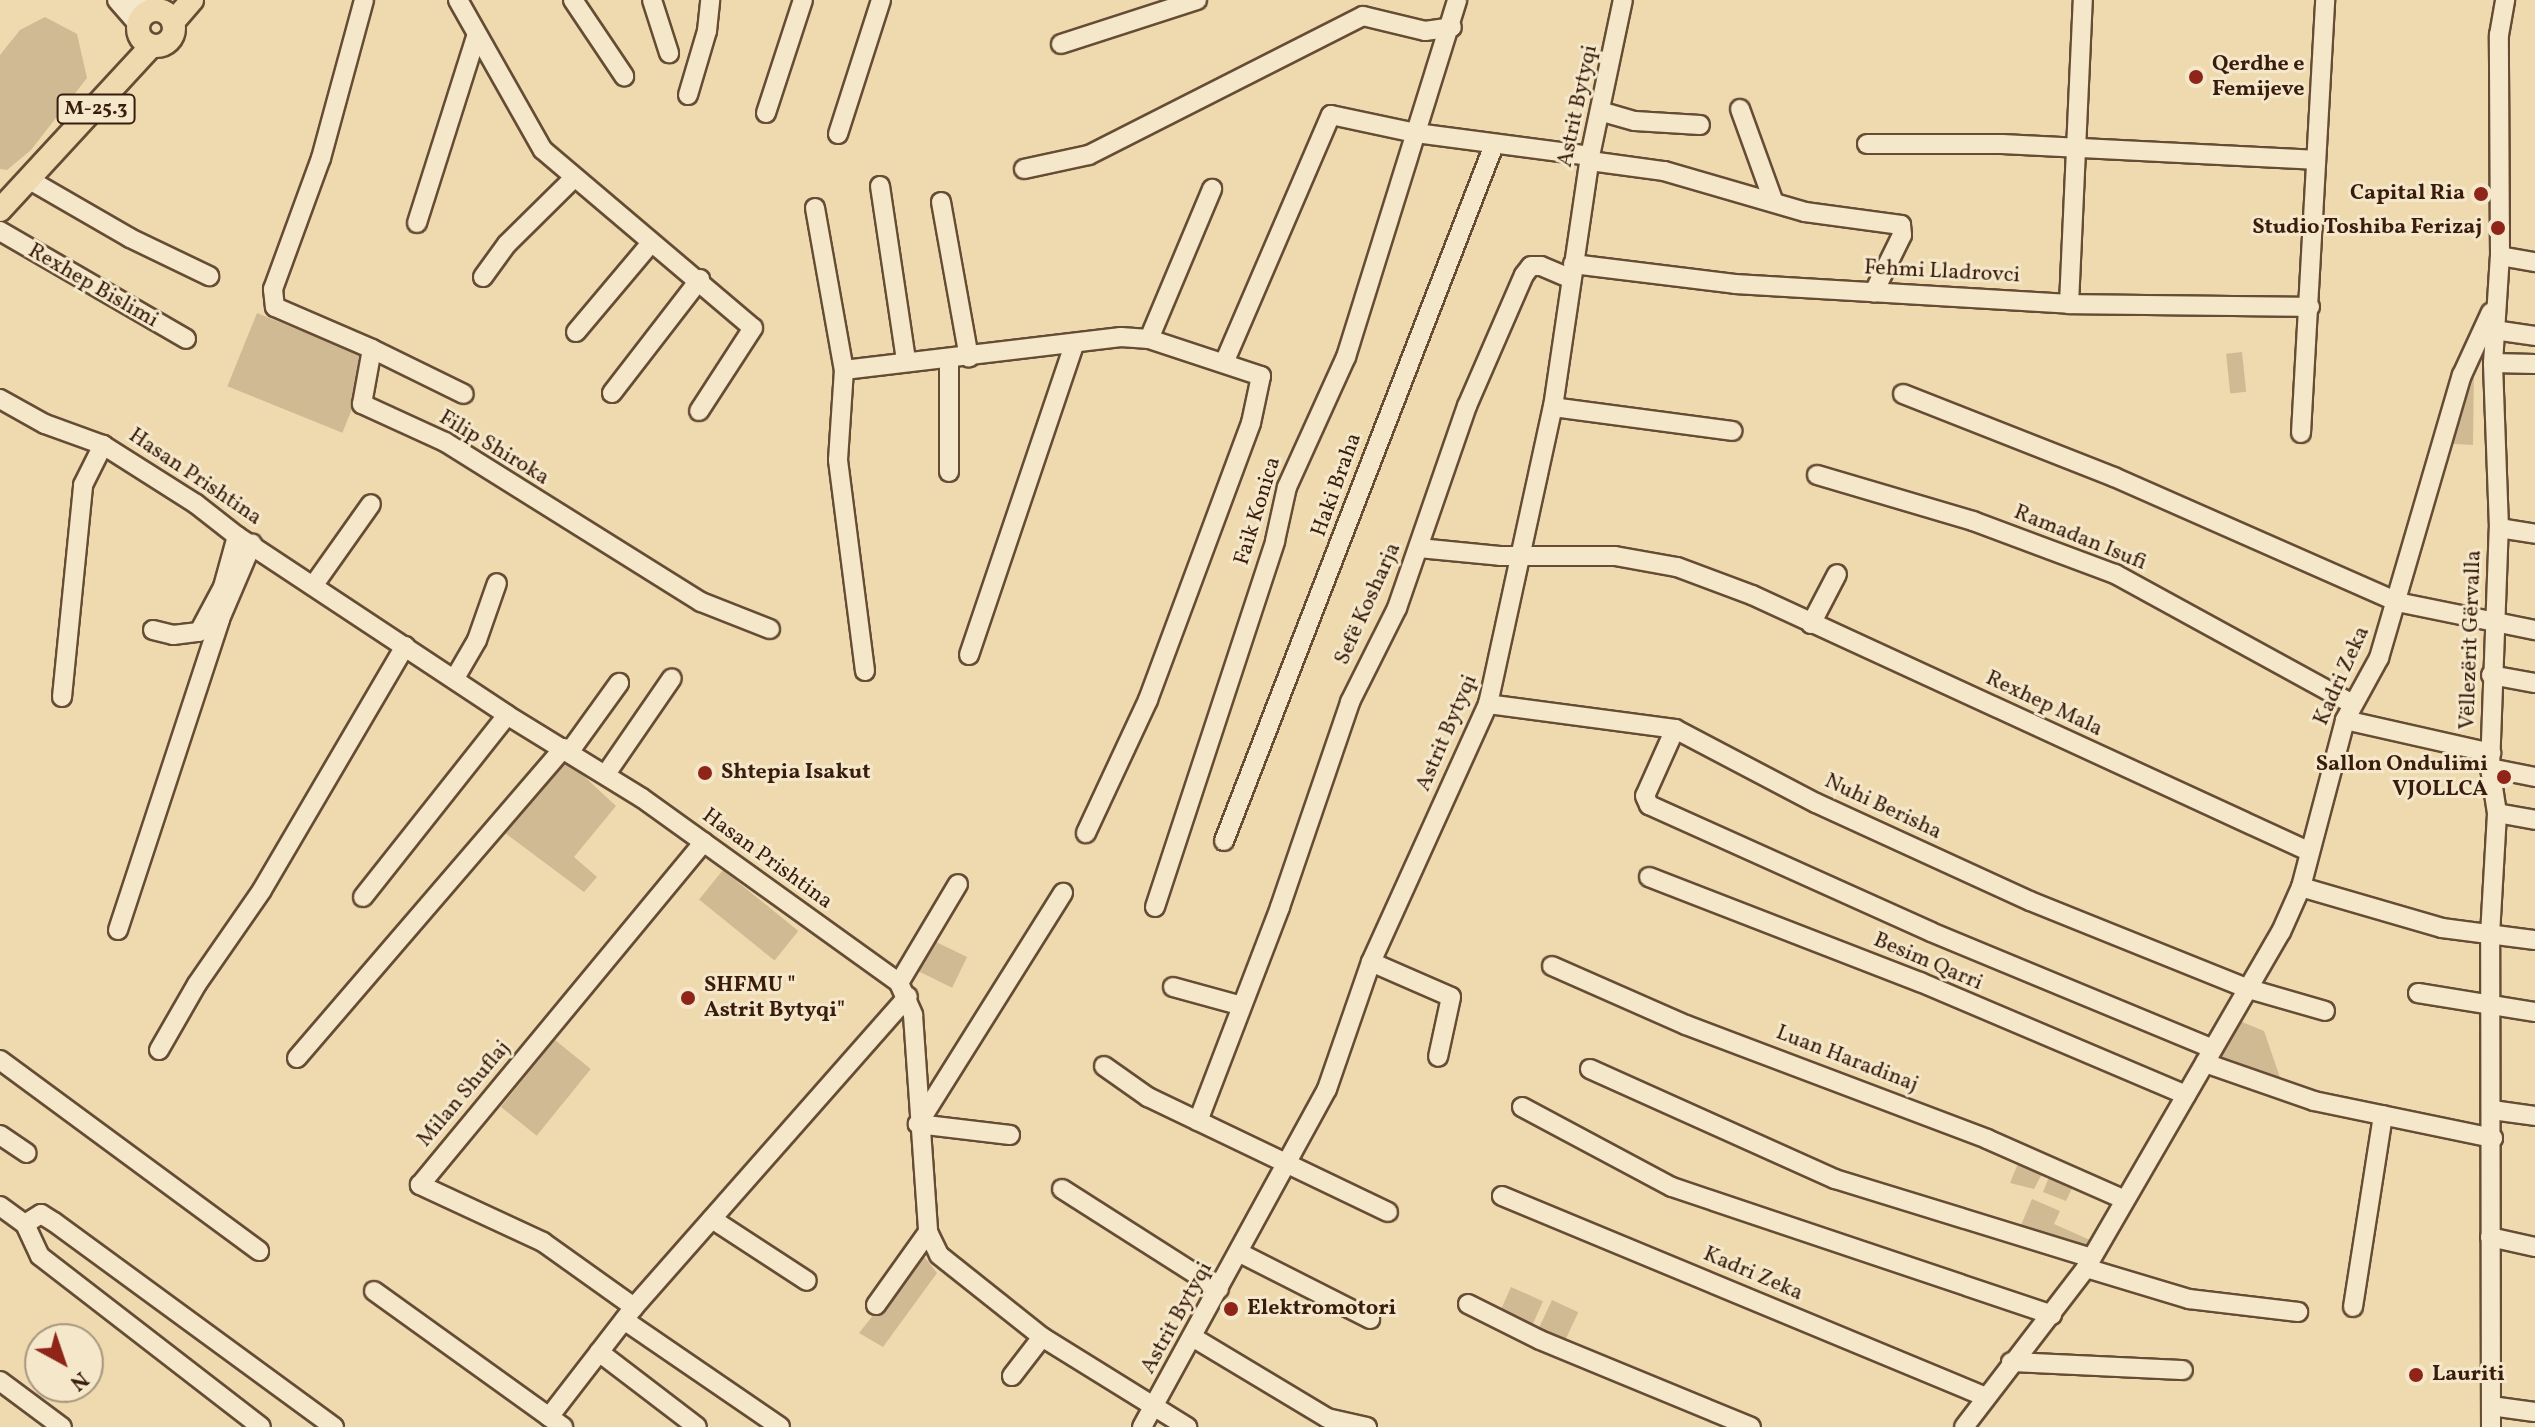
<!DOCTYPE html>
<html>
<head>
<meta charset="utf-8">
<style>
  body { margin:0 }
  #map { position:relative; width:2535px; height:1427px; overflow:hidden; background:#eedaae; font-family:Vollkorn,serif }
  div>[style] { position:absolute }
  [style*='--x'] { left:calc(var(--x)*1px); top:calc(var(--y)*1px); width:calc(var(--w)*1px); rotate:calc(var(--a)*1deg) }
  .green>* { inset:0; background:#cfba93; transform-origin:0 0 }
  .roads { filter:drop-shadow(2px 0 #664c35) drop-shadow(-2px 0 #664c35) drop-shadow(0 2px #664c35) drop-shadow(0 -2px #664c35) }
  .minor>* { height:18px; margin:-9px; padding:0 9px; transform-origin:9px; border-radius:9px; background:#f4e7ca }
  .major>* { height:22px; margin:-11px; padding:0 11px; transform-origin:11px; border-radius:11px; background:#eedaae }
  .major>.ring { margin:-11px; padding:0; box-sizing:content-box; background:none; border:22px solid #eedaae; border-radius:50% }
  .dots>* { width:22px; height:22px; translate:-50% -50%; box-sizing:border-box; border:4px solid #f4e7ca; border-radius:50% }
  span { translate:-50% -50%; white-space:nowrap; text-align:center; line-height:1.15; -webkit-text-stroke:6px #f4e7ca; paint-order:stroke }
  .shield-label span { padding:2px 6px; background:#f4e7ca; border:2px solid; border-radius:6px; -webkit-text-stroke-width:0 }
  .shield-label { font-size:20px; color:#391c0d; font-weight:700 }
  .poi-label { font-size:22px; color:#391c0d; font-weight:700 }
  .left { translate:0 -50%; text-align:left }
  .right { translate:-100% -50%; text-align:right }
  .street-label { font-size:22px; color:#391c0d }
  .north { position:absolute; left:24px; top:1323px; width:80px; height:80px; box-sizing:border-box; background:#f4e7ca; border:2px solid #a9967e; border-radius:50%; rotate:140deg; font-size:22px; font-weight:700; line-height:32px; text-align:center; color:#391c0d }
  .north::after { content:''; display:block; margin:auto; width:28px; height:36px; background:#8f2418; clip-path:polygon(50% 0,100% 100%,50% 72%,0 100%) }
</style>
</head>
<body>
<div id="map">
  <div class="green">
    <div style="clip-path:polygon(45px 17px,77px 34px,87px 78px,31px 150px,7px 170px,0 169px,0 55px,20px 30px)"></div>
    <div style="left:257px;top:313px;width:124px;height:79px;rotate:22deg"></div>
    <div style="left:2242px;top:352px;width:40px;height:16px;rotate:84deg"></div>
    <div style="clip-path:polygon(2474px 362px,2473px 445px,2438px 443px)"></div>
    <div style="clip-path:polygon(561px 755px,616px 806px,574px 857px,597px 877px,584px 892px,501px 830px)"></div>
    <div style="left:723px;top:870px;width:97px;height:38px;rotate:39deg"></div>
    <div style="left:932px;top:940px;width:39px;height:34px;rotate:26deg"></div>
    <div style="clip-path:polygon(2235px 1019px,2264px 1031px,2284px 1089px,2215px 1063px)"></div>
    <div style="left:555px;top:1040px;width:46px;height:86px;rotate:39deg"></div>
    <div style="clip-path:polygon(2019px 1161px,2044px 1170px,2034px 1189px,2010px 1183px)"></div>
    <div style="clip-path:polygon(2051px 1172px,2074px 1184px,2066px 1201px,2043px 1192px)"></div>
    <div style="clip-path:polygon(2032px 1199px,2060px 1211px,2054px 1224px,2090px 1240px,2084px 1256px,2019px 1230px)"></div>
    <div style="clip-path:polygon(922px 1254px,937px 1273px,883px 1347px,859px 1333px)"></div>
    <div style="left:1511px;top:1287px;width:35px;height:40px;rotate:24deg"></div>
    <div style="left:1552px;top:1300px;width:29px;height:47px;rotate:25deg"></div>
  </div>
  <div class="roads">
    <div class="minor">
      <div style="--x:117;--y:0;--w:32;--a:49"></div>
      <div style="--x:125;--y:0;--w:27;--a:24"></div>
      <div style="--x:364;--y:0;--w:164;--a:105.2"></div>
      <div style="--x:321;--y:158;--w:140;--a:110.1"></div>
      <div style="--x:273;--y:289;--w:18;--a:84"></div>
      <div style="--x:275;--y:307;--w:106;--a:23.4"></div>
      <div style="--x:372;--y:349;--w:56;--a:100.3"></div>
      <div style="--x:362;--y:404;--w:91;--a:24.6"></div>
      <div style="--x:445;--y:442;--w:302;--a:32"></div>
      <div style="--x:701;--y:602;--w:74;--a:21.4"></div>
      <div style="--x:458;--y:0;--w:172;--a:60.5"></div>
      <div style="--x:543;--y:150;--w:275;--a:40.3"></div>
      <div style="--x:753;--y:328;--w:99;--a:123"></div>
      <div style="--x:573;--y:0;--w:92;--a:56.1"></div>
      <div style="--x:652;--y:0;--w:56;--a:72.2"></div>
      <div style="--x:1363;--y:16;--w:64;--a:13.6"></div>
      <div style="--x:1425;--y:31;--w:27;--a:-8"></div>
      <div style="--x:1061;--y:44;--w:143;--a:-17.9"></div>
      <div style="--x:688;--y:95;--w:67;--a:-73.5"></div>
      <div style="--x:707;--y:31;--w:31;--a:-84"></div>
      <div style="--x:1740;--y:109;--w:97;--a:70.1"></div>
      <div style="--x:1603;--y:112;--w:33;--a:16"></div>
      <div style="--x:1635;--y:121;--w:65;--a:3.5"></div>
      <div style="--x:766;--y:113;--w:119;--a:-71.9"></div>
      <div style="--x:838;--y:134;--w:141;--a:-72.2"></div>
      <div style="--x:1867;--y:144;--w:135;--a:0"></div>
      <div style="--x:2002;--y:144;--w:312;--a:2.9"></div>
      <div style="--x:1590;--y:161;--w:75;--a:7.7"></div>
      <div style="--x:1664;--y:171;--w:147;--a:16.2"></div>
      <div style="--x:1805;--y:212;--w:97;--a:7.7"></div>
      <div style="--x:1901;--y:225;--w:10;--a:84"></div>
      <div style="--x:1902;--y:235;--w:64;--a:116.2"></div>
      <div style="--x:1024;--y:169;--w:66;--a:-12.2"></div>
      <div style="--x:1089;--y:155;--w:307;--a:-26.9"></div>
      <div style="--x:28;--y:179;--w:118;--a:30"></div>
      <div style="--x:130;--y:238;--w:88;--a:25.7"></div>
      <div style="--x:880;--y:186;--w:177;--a:81.5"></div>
      <div style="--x:941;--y:202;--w:158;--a:79.8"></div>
      <div style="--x:815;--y:208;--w:165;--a:79.9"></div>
      <div style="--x:417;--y:223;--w:195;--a:-72.4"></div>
      <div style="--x:0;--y:231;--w:215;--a:30.1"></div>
      <div style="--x:2500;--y:256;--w:36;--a:10"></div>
      <div style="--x:1573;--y:264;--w:163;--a:7"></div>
      <div style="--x:1735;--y:284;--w:335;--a:3.4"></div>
      <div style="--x:2069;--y:304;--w:241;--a:0.7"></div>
      <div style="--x:483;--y:277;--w:41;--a:-54"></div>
      <div style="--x:507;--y:244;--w:93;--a:-44.6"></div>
      <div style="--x:2069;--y:304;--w:304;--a:-87.4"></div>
      <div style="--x:2494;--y:330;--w:41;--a:8.3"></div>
      <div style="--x:576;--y:332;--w:116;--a:-49.9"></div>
      <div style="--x:1149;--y:339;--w:163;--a:-67.2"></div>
      <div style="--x:372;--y:349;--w:102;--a:26.1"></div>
      <div style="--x:1224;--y:363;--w:270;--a:-66.7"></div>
      <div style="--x:1331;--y:115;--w:87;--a:12"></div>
      <div style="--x:1416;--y:133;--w:176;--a:7.5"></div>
      <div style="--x:2493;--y:363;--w:42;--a:1.4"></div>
      <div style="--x:612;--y:393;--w:144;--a:-52.3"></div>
      <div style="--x:1903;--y:394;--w:227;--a:21.5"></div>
      <div style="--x:2114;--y:477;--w:309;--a:23.8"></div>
      <div style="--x:2397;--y:602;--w:141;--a:11.5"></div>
      <div style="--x:0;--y:399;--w:51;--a:29.1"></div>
      <div style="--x:45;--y:424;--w:62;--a:19.9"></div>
      <div style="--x:103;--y:445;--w:110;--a:32.4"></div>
      <div style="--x:196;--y:504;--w:52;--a:38"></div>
      <div style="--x:237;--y:536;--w:324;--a:33.5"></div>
      <div style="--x:507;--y:715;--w:158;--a:31.6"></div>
      <div style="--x:642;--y:798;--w:317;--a:35.7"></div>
      <div style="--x:899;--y:983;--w:35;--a:66"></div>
      <div style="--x:913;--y:1015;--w:218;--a:86"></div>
      <div style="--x:928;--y:1232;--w:25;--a:64"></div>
      <div style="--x:939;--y:1255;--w:132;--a:38.5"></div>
      <div style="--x:1042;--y:1337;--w:171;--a:31.8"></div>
      <div style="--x:1553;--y:407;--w:181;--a:7.6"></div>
      <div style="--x:2301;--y:433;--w:434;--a:-86.8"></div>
      <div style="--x:949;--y:472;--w:113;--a:-90"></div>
      <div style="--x:1817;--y:475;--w:163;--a:16.4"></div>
      <div style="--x:1973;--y:521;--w:152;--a:20.5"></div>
      <div style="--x:2115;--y:574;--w:270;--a:28.7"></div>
      <div style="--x:2499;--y:528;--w:36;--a:9"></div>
      <div style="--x:1419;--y:548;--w:81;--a:5.6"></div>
      <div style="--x:1500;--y:556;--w:115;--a:0"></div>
      <div style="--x:1615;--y:556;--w:63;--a:10.1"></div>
      <div style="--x:1677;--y:567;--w:80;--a:20.5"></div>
      <div style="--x:1752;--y:595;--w:612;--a:24.72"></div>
      <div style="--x:313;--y:586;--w:100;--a:-54.7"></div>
      <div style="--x:1811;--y:624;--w:56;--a:-62.5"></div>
      <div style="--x:153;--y:630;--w:21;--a:14"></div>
      <div style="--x:173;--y:635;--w:26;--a:-7"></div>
      <div style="--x:199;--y:632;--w:51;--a:-61.9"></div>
      <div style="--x:223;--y:587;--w:53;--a:-74.6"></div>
      <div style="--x:969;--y:655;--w:327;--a:-71.3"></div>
      <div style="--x:865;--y:671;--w:213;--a:-97.3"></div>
      <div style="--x:838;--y:460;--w:90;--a:-86.2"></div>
      <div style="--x:844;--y:370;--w:279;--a:-6.8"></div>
      <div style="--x:1121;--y:337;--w:28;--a:4"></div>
      <div style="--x:1149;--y:339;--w:118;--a:18.3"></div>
      <div style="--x:1261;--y:376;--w:48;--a:102"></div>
      <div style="--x:1251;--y:423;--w:296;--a:110.4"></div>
      <div style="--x:1148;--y:700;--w:147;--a:115"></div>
      <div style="--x:2491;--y:675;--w:45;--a:10.3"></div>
      <div style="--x:455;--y:678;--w:44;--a:-59.9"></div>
      <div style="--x:477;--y:640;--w:60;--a:-70.7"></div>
      <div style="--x:62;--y:697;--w:213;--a:-84.3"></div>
      <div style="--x:83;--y:485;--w:45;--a:-63.4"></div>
      <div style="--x:1488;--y:704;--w:189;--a:7.6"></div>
      <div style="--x:1675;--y:729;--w:159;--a:27.7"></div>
      <div style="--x:1816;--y:803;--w:235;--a:24.6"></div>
      <div style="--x:2030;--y:901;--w:236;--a:21.9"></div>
      <div style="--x:2249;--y:989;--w:79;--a:16.1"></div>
      <div style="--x:2345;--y:720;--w:150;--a:12.7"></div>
      <div style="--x:1675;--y:729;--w:73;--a:114.1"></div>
      <div style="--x:1645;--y:796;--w:10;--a:66"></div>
      <div style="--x:1649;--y:805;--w:309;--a:24.2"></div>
      <div style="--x:1931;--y:932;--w:305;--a:22.5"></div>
      <div style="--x:570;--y:751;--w:84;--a:-54.2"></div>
      <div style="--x:2490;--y:768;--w:46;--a:11.3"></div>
      <div style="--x:606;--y:774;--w:116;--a:-55.5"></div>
      <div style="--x:2497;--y:813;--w:39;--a:10"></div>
      <div style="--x:1224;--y:841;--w:747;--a:-68.8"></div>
      <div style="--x:1649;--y:877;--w:291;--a:21.2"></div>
      <div style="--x:1920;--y:982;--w:289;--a:23"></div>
      <div style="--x:2301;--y:887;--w:147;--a:16.2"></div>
      <div style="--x:2442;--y:928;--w:94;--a:7.4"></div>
      <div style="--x:363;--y:897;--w:232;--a:-51.6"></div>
      <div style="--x:1155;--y:907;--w:385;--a:-71.8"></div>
      <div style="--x:1275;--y:541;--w:55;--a:-77.5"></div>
      <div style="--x:1287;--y:487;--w:143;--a:-65.6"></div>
      <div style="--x:1346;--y:357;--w:374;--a:-72.7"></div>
      <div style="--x:118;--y:930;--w:327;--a:-71.8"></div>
      <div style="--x:220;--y:619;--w:82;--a:-66.9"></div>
      <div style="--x:1371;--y:962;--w:87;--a:23.6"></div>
      <div style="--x:1451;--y:997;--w:61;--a:102.2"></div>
      <div style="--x:1552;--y:966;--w:146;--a:23.8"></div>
      <div style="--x:1686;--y:1025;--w:322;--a:20.7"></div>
      <div style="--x:1987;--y:1139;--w:149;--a:23.8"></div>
      <div style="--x:899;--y:983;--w:115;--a:-59.2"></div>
      <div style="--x:1173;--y:987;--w:68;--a:15.3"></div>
      <div style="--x:2418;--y:993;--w:119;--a:9.2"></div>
      <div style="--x:159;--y:1050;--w:76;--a:-60.1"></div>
      <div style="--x:197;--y:984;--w:114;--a:-55.3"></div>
      <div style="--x:262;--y:890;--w:283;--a:-59.6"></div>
      <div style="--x:297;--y:1058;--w:409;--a:-49.3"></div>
      <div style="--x:0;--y:1060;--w:322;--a:36.4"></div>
      <div style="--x:2205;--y:1063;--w:115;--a:19.2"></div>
      <div style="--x:2314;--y:1101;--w:183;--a:11.7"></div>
      <div style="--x:1104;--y:1066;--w:54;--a:35.2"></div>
      <div style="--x:1148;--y:1097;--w:266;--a:25.6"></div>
      <div style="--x:1590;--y:1069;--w:269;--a:24.2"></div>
      <div style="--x:1835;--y:1179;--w:268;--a:17.1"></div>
      <div style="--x:1522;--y:1107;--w:170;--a:28.1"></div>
      <div style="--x:1672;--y:1187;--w:401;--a:18.6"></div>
      <div style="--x:2492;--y:1110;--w:43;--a:7.9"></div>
      <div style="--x:1198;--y:1121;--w:229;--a:-69"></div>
      <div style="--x:1280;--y:907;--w:217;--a:-71.1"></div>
      <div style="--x:1350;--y:702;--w:105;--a:-63.4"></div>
      <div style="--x:1397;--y:608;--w:214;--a:-70.9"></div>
      <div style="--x:1467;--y:406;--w:143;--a:-66.5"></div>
      <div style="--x:1524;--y:275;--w:11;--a:-52"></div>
      <div style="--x:1531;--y:266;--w:10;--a:0"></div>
      <div style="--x:1541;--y:266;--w:33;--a:23"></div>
      <div style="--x:0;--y:1135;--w:32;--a:34"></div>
      <div style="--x:1010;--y:1135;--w:93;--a:-173.2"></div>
      <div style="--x:918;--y:1124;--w:273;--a:-57.9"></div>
      <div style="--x:1062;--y:1189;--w:186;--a:32.5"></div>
      <div style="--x:1502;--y:1196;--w:524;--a:22.55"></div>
      <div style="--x:0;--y:1206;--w:31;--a:36"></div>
      <div style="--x:25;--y:1224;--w:35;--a:65"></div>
      <div style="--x:40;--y:1256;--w:279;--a:37.7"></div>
      <div style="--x:712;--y:1219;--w:113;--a:33.1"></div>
      <div style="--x:25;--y:1224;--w:19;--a:-32"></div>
      <div style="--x:41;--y:1214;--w:15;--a:32"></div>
      <div style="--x:54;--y:1222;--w:347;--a:36.2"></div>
      <div style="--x:2490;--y:1237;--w:46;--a:12.5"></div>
      <div style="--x:1240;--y:1253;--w:146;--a:26.9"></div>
      <div style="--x:2086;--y:1268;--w:108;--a:16.8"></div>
      <div style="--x:2189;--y:1299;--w:110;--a:6.8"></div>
      <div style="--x:374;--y:1291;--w:233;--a:35.7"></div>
      <div style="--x:1468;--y:1304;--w:80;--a:26.6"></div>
      <div style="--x:1540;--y:1340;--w:228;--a:22.4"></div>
      <div style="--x:876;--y:1305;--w:90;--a:-54.5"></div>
      <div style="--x:634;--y:1307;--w:112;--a:-144.5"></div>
      <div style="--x:543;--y:1242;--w:136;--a:-155.1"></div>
      <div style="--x:420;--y:1185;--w:445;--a:-50.4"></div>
      <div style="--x:2353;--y:1307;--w:194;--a:-81.1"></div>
      <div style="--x:624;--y:1320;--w:189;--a:34.4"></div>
      <div style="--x:1194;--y:1338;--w:155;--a:31"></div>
      <div style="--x:1327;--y:1418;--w:41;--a:12.7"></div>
      <div style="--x:599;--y:1352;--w:123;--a:37.4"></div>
      <div style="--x:2011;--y:1362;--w:172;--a:2.7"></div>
      <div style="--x:1012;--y:1376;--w:49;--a:-52.4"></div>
      <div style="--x:0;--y:1381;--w:77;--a:36.6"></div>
      <div style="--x:2491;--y:1406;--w:44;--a:7.8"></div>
      <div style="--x:549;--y:1417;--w:139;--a:-52.3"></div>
      <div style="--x:634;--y:1307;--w:414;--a:-48.6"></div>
      <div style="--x:1142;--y:1427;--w:385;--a:-61.3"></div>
      <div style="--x:1327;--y:1089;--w:134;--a:-70.9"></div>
      <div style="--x:1371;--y:962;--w:283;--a:-65.6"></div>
      <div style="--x:1488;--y:704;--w:304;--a:-77.7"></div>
      <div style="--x:1553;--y:407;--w:254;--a:-81.6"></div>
      <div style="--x:1590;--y:156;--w:159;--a:-78.1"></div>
      <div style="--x:1964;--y:1427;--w:200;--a:-52.5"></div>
      <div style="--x:2086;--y:1268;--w:388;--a:-59.9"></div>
      <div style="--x:2281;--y:932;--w:49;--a:-66"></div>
      <div style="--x:2301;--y:887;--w:173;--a:-75.2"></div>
      <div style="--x:2345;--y:720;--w:71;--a:-61.3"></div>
      <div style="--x:2379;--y:658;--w:295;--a:-73.7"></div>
      <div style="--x:2462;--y:375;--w:69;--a:-65.3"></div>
      <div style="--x:2491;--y:1427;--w:492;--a:-90.1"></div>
      <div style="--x:2490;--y:935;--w:122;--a:-86.7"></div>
      <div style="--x:2497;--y:813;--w:46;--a:-98.8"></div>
      <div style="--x:2490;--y:768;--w:240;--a:-87.9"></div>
      <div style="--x:2499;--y:528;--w:165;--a:-92.1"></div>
      <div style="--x:2493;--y:363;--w:107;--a:-86.3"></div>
      <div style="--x:2500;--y:256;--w:221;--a:-90.3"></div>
      <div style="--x:2499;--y:35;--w:36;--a:-80"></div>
    </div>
    <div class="major">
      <div class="ring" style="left:138px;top:10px;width:14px;height:14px"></div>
      <div style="--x:173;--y:22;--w:29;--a:-49"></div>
      <div style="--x:0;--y:210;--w:224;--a:-47.3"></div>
    </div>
  </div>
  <div class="dots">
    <div style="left:2196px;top:77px;background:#8f2418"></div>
    <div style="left:2481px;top:194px;background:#8f2418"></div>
    <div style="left:2498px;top:228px;background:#8f2418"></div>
    <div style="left:705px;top:773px;background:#8f2418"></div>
    <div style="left:2504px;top:777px;background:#8f2418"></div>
    <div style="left:688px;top:998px;background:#8f2418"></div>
    <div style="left:1231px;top:1309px;background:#8f2418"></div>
    <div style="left:2416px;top:1375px;background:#8f2418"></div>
  </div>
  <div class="shield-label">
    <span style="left:96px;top:109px">M-25.3</span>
  </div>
  <div class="poi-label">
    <span class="left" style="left:2212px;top:77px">Qerdhe e<br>Femijeve</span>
    <span class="right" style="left:2465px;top:194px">Capital Ria</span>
    <span class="right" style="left:2482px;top:228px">Studio Toshiba Ferizaj</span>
    <span class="right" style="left:2488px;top:777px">Sallon Ondulimi<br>VJOLLCA</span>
    <span class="left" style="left:721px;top:773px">Shtepia Isakut</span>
    <span class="left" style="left:704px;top:998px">SHFMU "<br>Astrit Bytyqi"</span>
    <span class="left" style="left:1247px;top:1309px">Elektromotori</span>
    <span class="left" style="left:2432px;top:1375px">Lauriti</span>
  </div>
  <div class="street-label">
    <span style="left:1578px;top:106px;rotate:-78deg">Astrit Bytyqi</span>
    <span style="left:1942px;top:272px;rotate:3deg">Fehmi Lladrovci</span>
    <span style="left:93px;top:286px;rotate:30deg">Rexhep Bislimi</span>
    <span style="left:494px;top:448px;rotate:31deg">Filip Shiroka</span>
    <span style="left:195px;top:477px;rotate:34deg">Hasan Prishtina</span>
    <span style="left:1337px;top:485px;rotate:-70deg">Haki Braha</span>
    <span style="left:1258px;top:511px;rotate:-73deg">Faik Konica</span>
    <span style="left:2080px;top:538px;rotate:22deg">Ramadan Isufi</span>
    <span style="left:1368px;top:604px;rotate:-66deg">Sefë Kosharja</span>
    <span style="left:2471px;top:640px;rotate:-88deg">Vëllezërit Gërvalla</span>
    <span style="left:2342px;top:676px;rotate:-66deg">Kadri Zeka</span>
    <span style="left:2044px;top:704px;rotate:25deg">Rexhep Mala</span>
    <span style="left:1447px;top:733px;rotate:-67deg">Astrit Bytyqi</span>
    <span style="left:1883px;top:807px;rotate:25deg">Nuhi Berisha</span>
    <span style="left:767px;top:859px;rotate:36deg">Hasan Prishtina</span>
    <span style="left:1928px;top:962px;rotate:23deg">Besim Qarri</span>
    <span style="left:1847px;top:1059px;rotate:21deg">Luan Haradinaj</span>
    <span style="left:464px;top:1094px;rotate:-50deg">Milan Shuflaj</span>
    <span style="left:1753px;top:1274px;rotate:23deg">Kadri Zeka</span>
    <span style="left:1177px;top:1318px;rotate:-61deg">Astrit Bytyqi</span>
  </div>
  <div class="north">N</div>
</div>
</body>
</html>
